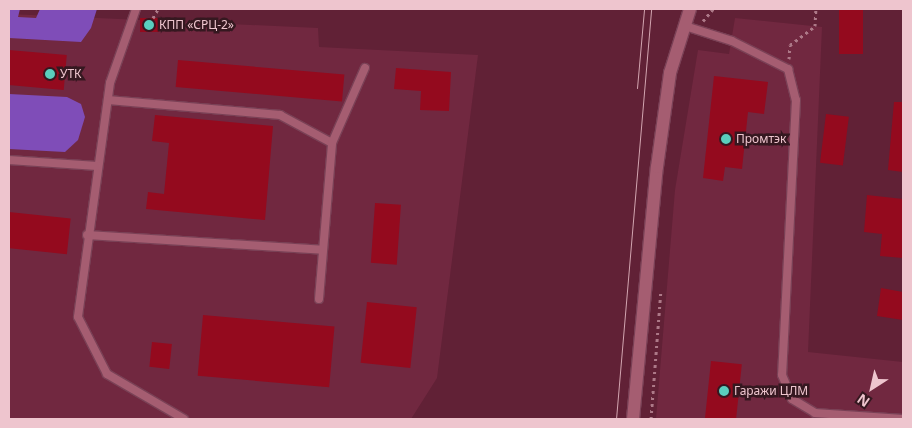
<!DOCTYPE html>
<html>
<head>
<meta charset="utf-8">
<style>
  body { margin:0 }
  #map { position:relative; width:912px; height:428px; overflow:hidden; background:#612136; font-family:"Noto Sans",sans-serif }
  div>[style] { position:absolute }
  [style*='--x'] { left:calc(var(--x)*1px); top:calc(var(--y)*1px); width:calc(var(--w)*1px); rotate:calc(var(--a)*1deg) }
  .built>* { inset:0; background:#712840 }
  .forest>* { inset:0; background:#7f4db8 }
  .building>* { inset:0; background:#940a1e; transform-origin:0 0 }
  .path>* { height:3px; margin-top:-1.5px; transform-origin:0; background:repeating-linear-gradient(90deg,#ad7988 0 2.5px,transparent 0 6.5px) }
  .roads { filter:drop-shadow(1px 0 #7a4156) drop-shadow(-1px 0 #7a4156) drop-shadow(0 1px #7a4156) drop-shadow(0 -1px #7a4156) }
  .service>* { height:8px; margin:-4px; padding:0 4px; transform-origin:4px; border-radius:4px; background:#a55d71 }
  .tertiary>* { height:12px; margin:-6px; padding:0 6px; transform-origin:6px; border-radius:6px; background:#a55d71 }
  .tram>* { height:1px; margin:-0.5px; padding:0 0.5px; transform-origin:0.5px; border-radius:0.5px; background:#d3a6b1 }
  .dots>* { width:14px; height:14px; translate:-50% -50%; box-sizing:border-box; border:2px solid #351820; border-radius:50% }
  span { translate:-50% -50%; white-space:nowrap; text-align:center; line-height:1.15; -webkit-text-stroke:5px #351820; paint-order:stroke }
  .poi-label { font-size:12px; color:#eec5ce }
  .left { translate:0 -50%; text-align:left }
  .frame { position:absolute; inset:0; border:10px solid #eec5ce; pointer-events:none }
  .north { position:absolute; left:847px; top:363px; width:50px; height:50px; -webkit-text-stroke:4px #351820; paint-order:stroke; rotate:215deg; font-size:14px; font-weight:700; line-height:20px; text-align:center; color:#eec5ce }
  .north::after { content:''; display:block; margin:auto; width:18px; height:22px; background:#eec5ce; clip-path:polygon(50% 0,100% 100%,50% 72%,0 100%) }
</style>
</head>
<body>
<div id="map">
  <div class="built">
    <div style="clip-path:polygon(9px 14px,318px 28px,319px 47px,478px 55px,437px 378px,411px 419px,9px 419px)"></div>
    <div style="clip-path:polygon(735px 18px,822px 27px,808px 352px,903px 362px,903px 419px,656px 419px,675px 190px,698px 50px,729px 54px)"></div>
  </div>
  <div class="forest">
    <div style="clip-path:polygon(9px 9px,20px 9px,18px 17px,36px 18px,40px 9px,97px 9px,91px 28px,81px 42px,9px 38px)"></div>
    <div style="clip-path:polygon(9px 94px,67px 97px,81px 104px,85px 117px,78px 140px,65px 152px,9px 149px)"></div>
  </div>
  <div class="building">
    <div style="left:839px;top:9px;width:24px;height:45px"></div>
    <div style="left:140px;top:18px;width:19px;height:14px"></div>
    <div style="left:9px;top:50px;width:58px;height:35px;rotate:5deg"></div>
    <div style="left:178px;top:60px;width:167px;height:27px;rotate:5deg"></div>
    <div style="clip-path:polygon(396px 68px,451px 72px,449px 111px,420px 110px,421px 91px,394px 89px)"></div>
    <div style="clip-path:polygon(714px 76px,768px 82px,764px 114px,748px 112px,742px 169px,725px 167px,723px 181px,703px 178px)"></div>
    <div style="clip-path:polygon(894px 102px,903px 102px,903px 172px,888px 170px)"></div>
    <div style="left:826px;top:114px;width:23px;height:49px;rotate:7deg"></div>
    <div style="clip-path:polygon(155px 115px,273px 126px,265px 220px,146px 209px,148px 192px,164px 194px,169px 143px,152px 141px)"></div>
    <div style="clip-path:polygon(867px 195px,903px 199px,903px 258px,880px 256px,882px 234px,864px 232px)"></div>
    <div style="left:375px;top:203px;width:26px;height:60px;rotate:4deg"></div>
    <div style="left:9px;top:212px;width:62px;height:36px;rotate:6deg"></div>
    <div style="clip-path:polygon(881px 288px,903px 292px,903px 320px,877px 316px)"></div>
    <div style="left:367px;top:302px;width:50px;height:61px;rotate:6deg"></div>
    <div style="left:203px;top:315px;width:132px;height:61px;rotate:5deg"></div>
    <div style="left:152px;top:342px;width:20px;height:25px;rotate:6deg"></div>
    <div style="left:711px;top:361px;width:31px;height:58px;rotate:6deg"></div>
  </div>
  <div class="path">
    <div style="--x:153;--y:18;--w:10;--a:-61"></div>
    <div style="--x:703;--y:21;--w:16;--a:-50"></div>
    <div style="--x:789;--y:59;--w:14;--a:-86"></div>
    <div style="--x:790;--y:45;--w:31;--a:-37"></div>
    <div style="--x:815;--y:26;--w:17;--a:-87"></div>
    <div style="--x:651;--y:419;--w:129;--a:-85.6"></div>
  </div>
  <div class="roads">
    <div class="service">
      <div style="--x:136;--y:9;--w:78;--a:109.4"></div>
      <div style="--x:110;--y:83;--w:236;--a:97.8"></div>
      <div style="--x:78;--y:317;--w:64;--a:63"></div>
      <div style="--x:107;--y:374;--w:89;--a:30.3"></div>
      <div style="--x:685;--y:26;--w:49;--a:17.7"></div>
      <div style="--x:732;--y:41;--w:63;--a:26.6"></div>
      <div style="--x:788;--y:69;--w:32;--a:76"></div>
      <div style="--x:796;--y:100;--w:275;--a:92.9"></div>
      <div style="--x:782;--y:375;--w:26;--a:67"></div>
      <div style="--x:792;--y:399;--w:27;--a:31"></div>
      <div style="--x:815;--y:413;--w:88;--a:3.9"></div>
      <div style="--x:108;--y:100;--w:173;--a:5"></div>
      <div style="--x:280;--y:115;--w:59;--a:28.3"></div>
      <div style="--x:9;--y:160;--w:88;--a:3.9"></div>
      <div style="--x:87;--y:235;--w:236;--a:3.6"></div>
      <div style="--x:319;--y:299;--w:157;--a:-85.2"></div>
      <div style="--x:332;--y:143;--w:82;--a:-66.3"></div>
    </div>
    <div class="tertiary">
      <div style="--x:633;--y:419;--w:253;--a:-84.6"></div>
      <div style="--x:657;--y:167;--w:95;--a:-82.1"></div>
      <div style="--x:670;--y:73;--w:67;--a:-72.6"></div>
    </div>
  </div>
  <div class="tram">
    <div style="--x:637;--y:88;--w:79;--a:-84.9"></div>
    <div style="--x:616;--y:419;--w:411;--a:-85.1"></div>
  </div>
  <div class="dots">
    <div style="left:149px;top:25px;background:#5acebd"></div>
    <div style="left:50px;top:74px;background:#5acebd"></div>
    <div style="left:726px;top:139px;background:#5acebd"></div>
    <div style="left:724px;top:391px;background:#5acebd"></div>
  </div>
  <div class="poi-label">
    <span class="left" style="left:159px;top:25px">КПП «СРЦ-2»</span>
    <span class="left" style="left:60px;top:74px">УТК</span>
    <span class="left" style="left:736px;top:139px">Промтэк</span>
    <span class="left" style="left:734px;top:391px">Гаражи ЦЛМ</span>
  </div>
  <div class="frame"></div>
  <div class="north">N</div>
</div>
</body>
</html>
